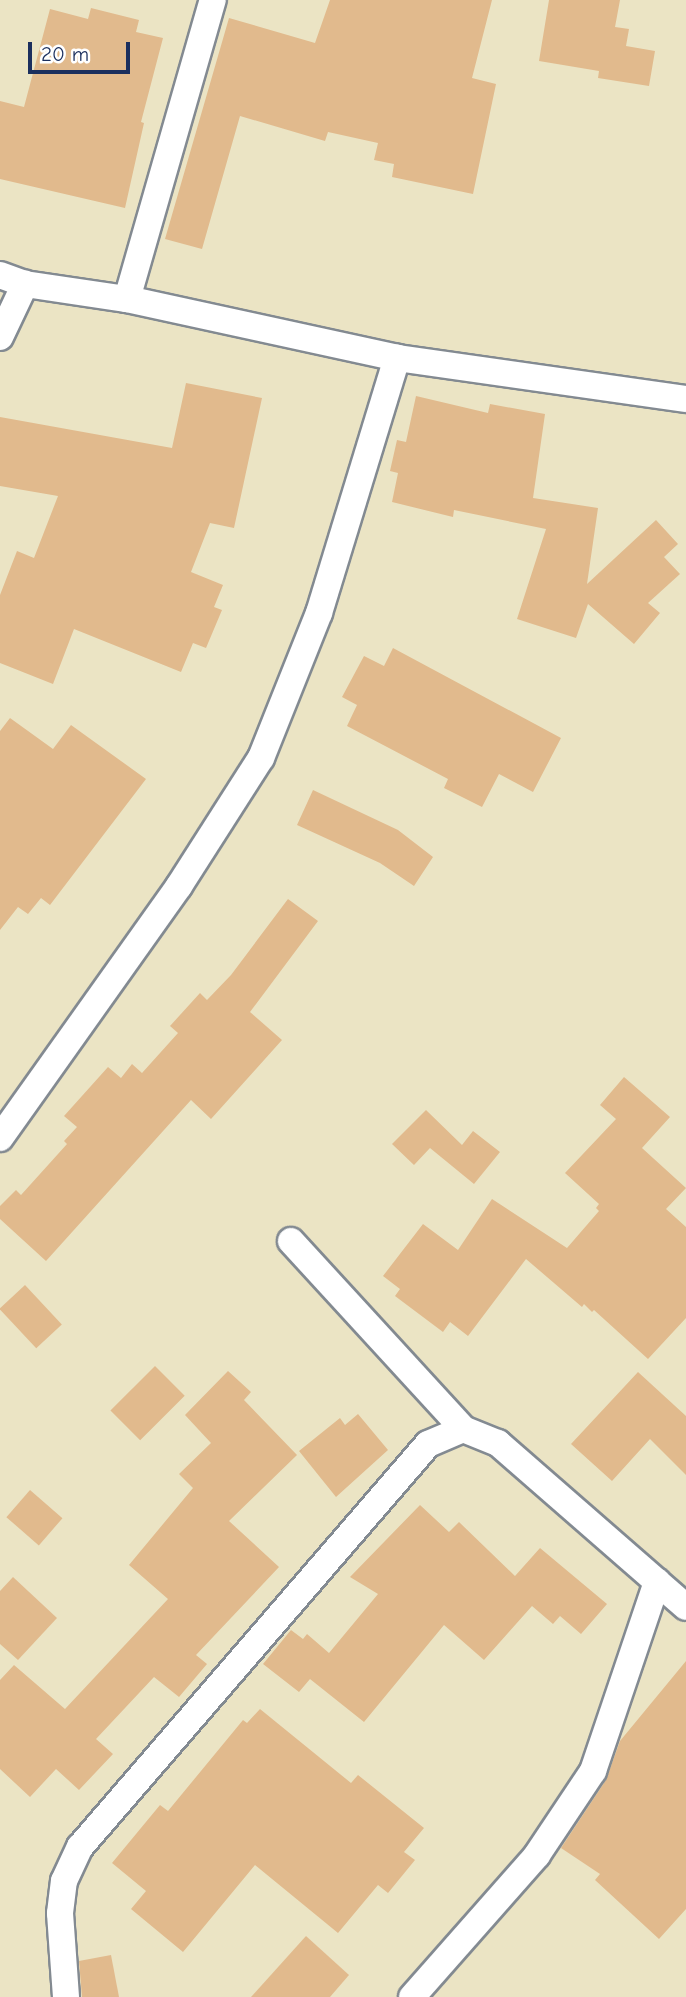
<!DOCTYPE html>
<html>
<head>
<meta charset="utf-8">
<style>
  body { margin:0 }
  #map { position:relative; width:686px; height:1997px; overflow:hidden; background:#ebe4c4; font-family:"Comic Neue",sans-serif }
  div>[style] { position:absolute }
  [style*='--x'] { left:calc(var(--x)*1px); top:calc(var(--y)*1px); width:calc(var(--w)*1px); rotate:calc(var(--a)*1deg) }
  .building>* { inset:0; background:#e1ba8d; transform-origin:0 0 }
  .roads { filter:drop-shadow(2px 0 #838a91) drop-shadow(-2px 0 #838a91) drop-shadow(0 2px #838a91) drop-shadow(0 -2px #838a91) }
  .street>* { height:26px; margin:-13px; padding:0 13px; transform-origin:13px; border-radius:13px; background:#fff }
  span { translate:-50% -50%; white-space:nowrap; text-align:center; line-height:1.15; -webkit-text-stroke:6px #fff; paint-order:stroke }
  .scale { position:absolute; left:28px; top:42px; width:102px; height:32px; box-sizing:border-box; border:4px solid #1b2f5e; border-top:0; padding-left:9px; font-size:21px; line-height:24px; white-space:nowrap; color:#1b2f5e; -webkit-text-stroke:5px #fff; paint-order:stroke }
</style>
</head>
<body>
<div id="map">
  <div class="building">
    <div style="clip-path:polygon(330px 0,492px 0,472px 78px,496px 84px,473px 194px,392px 177px,394px 164px,374px 160px,378px 143px,328px 132px,325px 141px,240px 116px,202px 249px,165px 239px,229px 18px,315px 43px)"></div>
    <div style="clip-path:polygon(549px 0,620px 0,615px 27px,629px 29px,626px 46px,655px 51px,649px 86px,598px 78px,599px 71px,539px 61px)"></div>
    <div style="clip-path:polygon(91px 8px,139px 20px,136px 32px,163px 38px,141px 122px,144px 123px,125px 208px,0 179px,0 101px,24px 107px,50px 9px,88px 19px)"></div>
    <div style="clip-path:polygon(186px 383px,262px 398px,234px 528px,210px 523px,191px 572px,223px 585px,214px 607px,222px 610px,206px 648px,193px 643px,181px 672px,74px 629px,53px 684px,0 663px,0 595px,17px 551px,34px 558px,58px 496px,0 486px,0 417px,172px 448px)"></div>
    <div style="clip-path:polygon(416px 396px,488px 413px,490px 404px,545px 414px,533px 498px,598px 508px,587px 584px,656px 520px,678px 544px,664px 557px,680px 574px,648px 603px,660px 613px,634px 644px,588px 604px,576px 638px,517px 619px,546px 529px,454px 510px,453px 517px,392px 502px,398px 473px,390px 471px,397px 440px,406px 442px)"></div>
    <div style="clip-path:polygon(393px 648px,561px 738px,533px 792px,499px 774px,482px 807px,444px 788px,448px 779px,347px 726px,357px 705px,342px 697px,364px 656px,384px 666px)"></div>
    <div style="clip-path:polygon(10px 718px,53px 749px,71px 725px,146px 779px,50px 905px,41px 898px,28px 914px,18px 907px,0 930px,0 731px)"></div>
    <div style="clip-path:polygon(313px 790px,398px 830px,433px 857px,414px 886px,380px 863px,297px 825px)"></div>
    <div style="clip-path:polygon(288px 899px,318px 921px,250px 1012px,282px 1040px,211px 1119px,191px 1100px,46px 1261px,0 1219px,0 1206px,16px 1190px,21px 1195px,67px 1144px,64px 1141px,77px 1127px,64px 1116px,108px 1067px,121px 1078px,132px 1064px,142px 1073px,178px 1033px,170px 1026px,200px 993px,207px 1000px,231px 975px)"></div>
    <div style="clip-path:polygon(624px 1077px,670px 1117px,642px 1148px,686px 1188px,666px 1209px,686px 1227px,686px 1318px,648px 1359px,594px 1310px,592px 1312px,584px 1304px,582px 1307px,526px 1259px,468px 1336px,450px 1322px,443px 1332px,395px 1296px,400px 1289px,383px 1276px,423px 1224px,458px 1250px,492px 1199px,567px 1248px,599px 1211px,596px 1208px,599px 1204px,565px 1173px,616px 1119px,600px 1105px)"></div>
    <div style="clip-path:polygon(426px 1110px,462px 1145px,473px 1131px,500px 1152px,474px 1184px,430px 1148px,414px 1165px,392px 1144px)"></div>
    <div style="left:25px;top:1285px;width:54px;height:35px;rotate:47deg"></div>
    <div style="left:155px;top:1366px;width:42px;height:63px;rotate:45deg"></div>
    <div style="clip-path:polygon(228px 1371px,251px 1392px,244px 1400px,297px 1455px,229px 1521px,279px 1567px,196px 1655px,207px 1664px,179px 1697px,154px 1677px,96px 1739px,113px 1754px,79px 1790px,56px 1769px,30px 1797px,0 1769px,0 1680px,14px 1665px,65px 1709px,168px 1599px,129px 1565px,193px 1488px,179px 1474px,211px 1443px,185px 1415px)"></div>
    <div style="clip-path:polygon(638px 1372px,686px 1416px,686px 1475px,650px 1439px,612px 1481px,571px 1444px)"></div>
    <div style="clip-path:polygon(358px 1414px,388px 1450px,336px 1497px,299px 1451px,340px 1418px,345px 1425px)"></div>
    <div style="left:30px;top:1490px;width:43px;height:36px;rotate:41deg"></div>
    <div style="clip-path:polygon(420px 1505px,449px 1532px,459px 1522px,515px 1576px,540px 1548px,607px 1604px,581px 1634px,560px 1616px,553px 1624px,532px 1606px,484px 1660px,444px 1625px,364px 1722px,310px 1679px,299px 1692px,263px 1664px,291px 1630px,303px 1639px,307px 1634px,329px 1653px,378px 1594px,350px 1577px)"></div>
    <div style="clip-path:polygon(13px 1577px,57px 1618px,18px 1660px,0 1644px,0 1591px)"></div>
    <div style="clip-path:polygon(686px 1661px,686px 1909px,659px 1939px,595px 1880px,600px 1874px,561px 1848px,606px 1780px,620px 1741px)"></div>
    <div style="clip-path:polygon(260px 1709px,351px 1783px,358px 1775px,424px 1828px,404px 1852px,415px 1860px,388px 1893px,378px 1885px,338px 1933px,255px 1865px,183px 1952px,131px 1909px,146px 1891px,112px 1863px,160px 1805px,168px 1811px,243px 1720px,247px 1723px)"></div>
    <div style="clip-path:polygon(306px 1936px,349px 1975px,330px 1997px,251px 1997px)"></div>
    <div style="clip-path:polygon(111px 1955px,119px 1997px,82px 1997px,79px 1961px)"></div>
  </div>
  <div class="roads">
    <div class="street">
      <div style="--x:0;--y:275;--w:27;--a:20"></div>
      <div style="--x:25;--y:284;--w:103;--a:8.4"></div>
      <div style="--x:127;--y:299;--w:276;--a:12.3"></div>
      <div style="--x:397;--y:358;--w:292;--a:8.1"></div>
      <div style="--x:127;--y:299;--w:311;--a:-74"></div>
      <div style="--x:0;--y:337;--w:59;--a:-64.7"></div>
      <div style="--x:0;--y:1138;--w:309;--a:-54.6"></div>
      <div style="--x:179;--y:886;--w:152;--a:-57.4"></div>
      <div style="--x:261;--y:758;--w:156;--a:-68.2"></div>
      <div style="--x:319;--y:613;--w:267;--a:-73"></div>
      <div style="--x:291;--y:1241;--w:255;--a:47.5"></div>
      <div style="--x:66;--y:1997;--w:84;--a:-94.1"></div>
      <div style="--x:60;--y:1913;--w:32;--a:-83"></div>
      <div style="--x:64;--y:1881;--w:38;--a:-65"></div>
      <div style="--x:80;--y:1847;--w:532;--a:-49.19"></div>
      <div style="--x:428;--y:1444;--w:38;--a:-23"></div>
      <div style="--x:463;--y:1429;--w:38;--a:22"></div>
      <div style="--x:498;--y:1443;--w:249;--a:41.1"></div>
      <div style="--x:412;--y:1997;--w:189;--a:-48.6"></div>
      <div style="--x:537;--y:1855;--w:101;--a:-56.3"></div>
      <div style="--x:593;--y:1771;--w:200;--a:-71.3"></div>
    </div>
  </div>
  <div class="scale">20 m</div>
</div>
</body>
</html>
